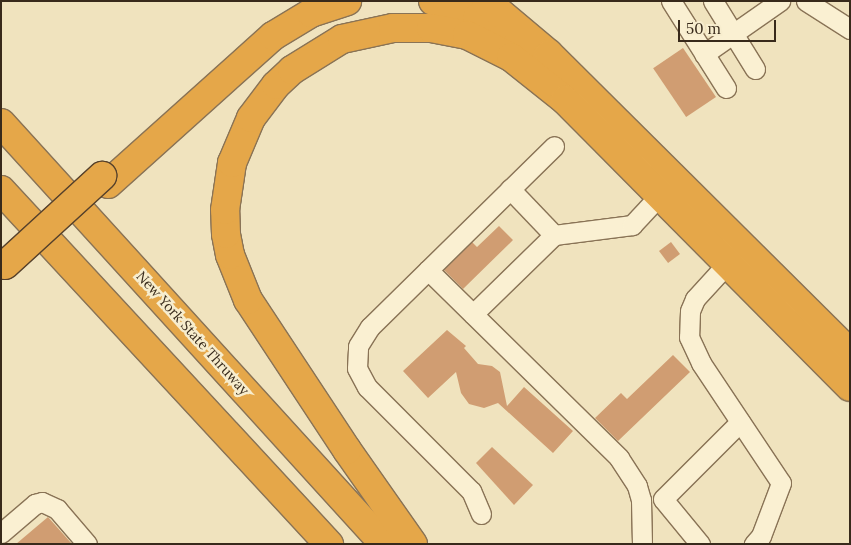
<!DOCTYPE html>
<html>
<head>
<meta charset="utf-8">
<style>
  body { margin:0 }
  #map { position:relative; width:851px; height:545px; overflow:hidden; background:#f0e3be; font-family:Lora,serif }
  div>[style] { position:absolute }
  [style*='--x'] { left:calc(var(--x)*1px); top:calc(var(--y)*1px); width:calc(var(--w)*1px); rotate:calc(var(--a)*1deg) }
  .building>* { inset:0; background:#d09d72; transform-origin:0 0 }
  .roads { filter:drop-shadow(1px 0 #897356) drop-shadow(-1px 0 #897356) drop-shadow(0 1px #897356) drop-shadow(0 -1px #897356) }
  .minor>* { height:19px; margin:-9.5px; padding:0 9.5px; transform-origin:9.5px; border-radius:9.5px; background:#faf0d2 }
  .highway>* { height:28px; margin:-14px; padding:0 14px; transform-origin:14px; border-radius:14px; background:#e5a749 }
  .bridges { filter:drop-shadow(1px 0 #56412b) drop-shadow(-1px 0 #56412b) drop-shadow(0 1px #56412b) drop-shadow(0 -1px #56412b) }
  .highway-bridge>* { height:28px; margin:-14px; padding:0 14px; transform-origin:14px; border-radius:14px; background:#e5a749 }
  span { translate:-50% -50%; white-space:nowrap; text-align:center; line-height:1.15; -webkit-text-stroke:5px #f7edce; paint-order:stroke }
  .street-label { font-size:14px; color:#382a1b }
  .frame { position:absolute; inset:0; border:2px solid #382a1b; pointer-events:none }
  .scale { position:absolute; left:678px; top:20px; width:98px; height:22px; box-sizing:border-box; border:2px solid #382a1b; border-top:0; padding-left:6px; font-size:15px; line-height:18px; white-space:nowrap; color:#382a1b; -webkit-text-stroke:4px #f7edce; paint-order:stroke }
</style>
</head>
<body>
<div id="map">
  <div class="building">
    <div style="left:683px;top:48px;width:59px;height:36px;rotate:56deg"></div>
    <div style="clip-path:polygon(499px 226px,513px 240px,463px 289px,444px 270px,472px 242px,477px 247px)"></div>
    <div style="left:671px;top:242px;width:15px;height:15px;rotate:53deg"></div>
    <div style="clip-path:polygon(447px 330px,466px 346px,464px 348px,478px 364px,492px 366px,500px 372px,507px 406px,524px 387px,573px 431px,553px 453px,498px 403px,484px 408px,469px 404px,461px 393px,456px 372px,428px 398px,403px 371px)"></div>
    <div style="clip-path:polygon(673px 355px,690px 372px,618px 441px,595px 418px,621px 393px,627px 399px)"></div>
    <div style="clip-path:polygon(492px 447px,533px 485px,514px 505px,476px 463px)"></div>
    <div style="clip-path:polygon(48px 517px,72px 544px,16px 544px)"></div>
  </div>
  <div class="roads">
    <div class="minor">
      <div style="--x:671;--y:1;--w:103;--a:57.7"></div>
      <div style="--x:713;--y:1;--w:80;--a:58.3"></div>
      <div style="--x:806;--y:1;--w:52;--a:32.5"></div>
      <div style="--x:704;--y:54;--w:93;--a:-34.9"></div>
      <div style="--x:510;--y:189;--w:64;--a:46.3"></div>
      <div style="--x:726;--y:265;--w:46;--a:132.4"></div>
      <div style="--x:695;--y:299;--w:13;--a:113"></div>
      <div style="--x:690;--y:311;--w:26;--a:92"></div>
      <div style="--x:689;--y:337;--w:29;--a:65"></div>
      <div style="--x:701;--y:363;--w:144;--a:56.3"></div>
      <div style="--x:781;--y:483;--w:57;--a:110.7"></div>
      <div style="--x:761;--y:536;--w:11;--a:131"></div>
      <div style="--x:428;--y:270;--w:268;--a:44.5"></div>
      <div style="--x:619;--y:458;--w:33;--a:57"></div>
      <div style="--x:637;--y:486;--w:15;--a:74"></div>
      <div style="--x:641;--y:500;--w:44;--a:88.7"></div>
      <div style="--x:473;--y:314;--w:113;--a:-44.3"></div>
      <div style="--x:554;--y:235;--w:79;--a:-7.3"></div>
      <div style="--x:632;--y:225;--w:40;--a:-47"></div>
      <div style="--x:481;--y:514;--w:25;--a:-113"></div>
      <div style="--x:471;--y:491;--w:147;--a:-135"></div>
      <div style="--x:367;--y:387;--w:21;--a:-118"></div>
      <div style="--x:357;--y:368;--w:22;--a:-87"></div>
      <div style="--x:358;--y:346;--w:22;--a:-58"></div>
      <div style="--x:370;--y:327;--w:258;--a:-44.5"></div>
      <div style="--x:1;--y:533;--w:45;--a:-40.5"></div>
      <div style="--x:35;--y:504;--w:7;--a:-16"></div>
      <div style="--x:42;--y:502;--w:17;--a:25"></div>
      <div style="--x:57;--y:509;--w:46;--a:49.4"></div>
      <div style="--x:700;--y:544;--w:58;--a:-129.4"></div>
      <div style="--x:663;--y:499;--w:109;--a:-45"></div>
    </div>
    <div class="highway">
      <div style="--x:433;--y:1;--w:47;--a:21.1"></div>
      <div style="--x:477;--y:18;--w:37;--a:35"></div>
      <div style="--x:486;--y:1;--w:82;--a:40.1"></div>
      <div style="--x:549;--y:54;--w:424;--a:44.8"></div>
      <div style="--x:1;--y:123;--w:569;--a:47.71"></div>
      <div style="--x:108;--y:184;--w:222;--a:-41.9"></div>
      <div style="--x:273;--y:36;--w:44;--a:-31.2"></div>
      <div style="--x:311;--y:13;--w:38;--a:-18"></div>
      <div style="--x:1;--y:190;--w:483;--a:47.2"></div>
      <div style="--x:413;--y:544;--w:115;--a:-125.1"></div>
      <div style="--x:347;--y:450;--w:180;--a:-123.4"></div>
      <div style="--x:248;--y:300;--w:48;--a:-111.8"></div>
      <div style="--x:230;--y:255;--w:21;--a:-101"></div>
      <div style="--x:226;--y:234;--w:24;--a:-92"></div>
      <div style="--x:225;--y:210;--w:48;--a:-81.5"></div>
      <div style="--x:232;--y:163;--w:49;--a:-67.1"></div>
      <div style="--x:251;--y:118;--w:41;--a:-52.9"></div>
      <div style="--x:276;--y:85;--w:22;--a:-43"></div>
      <div style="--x:292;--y:70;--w:59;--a:-31.8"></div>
      <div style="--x:342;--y:39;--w:52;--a:-12.2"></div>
      <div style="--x:393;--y:28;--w:38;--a:0"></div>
      <div style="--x:431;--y:28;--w:37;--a:11"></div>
      <div style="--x:467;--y:35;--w:49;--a:26.6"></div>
      <div style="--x:511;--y:57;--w:69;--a:38.5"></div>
      <div style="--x:565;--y:100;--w:404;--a:45.2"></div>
    </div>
  </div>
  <div class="bridges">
    <div class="highway-bridge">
      <div style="--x:5;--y:265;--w:132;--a:-42.5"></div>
    </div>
  </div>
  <div class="street-label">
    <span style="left:193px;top:333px;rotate:48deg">New York State Thruway</span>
  </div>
  <div class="frame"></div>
  <div class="scale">50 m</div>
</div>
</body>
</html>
